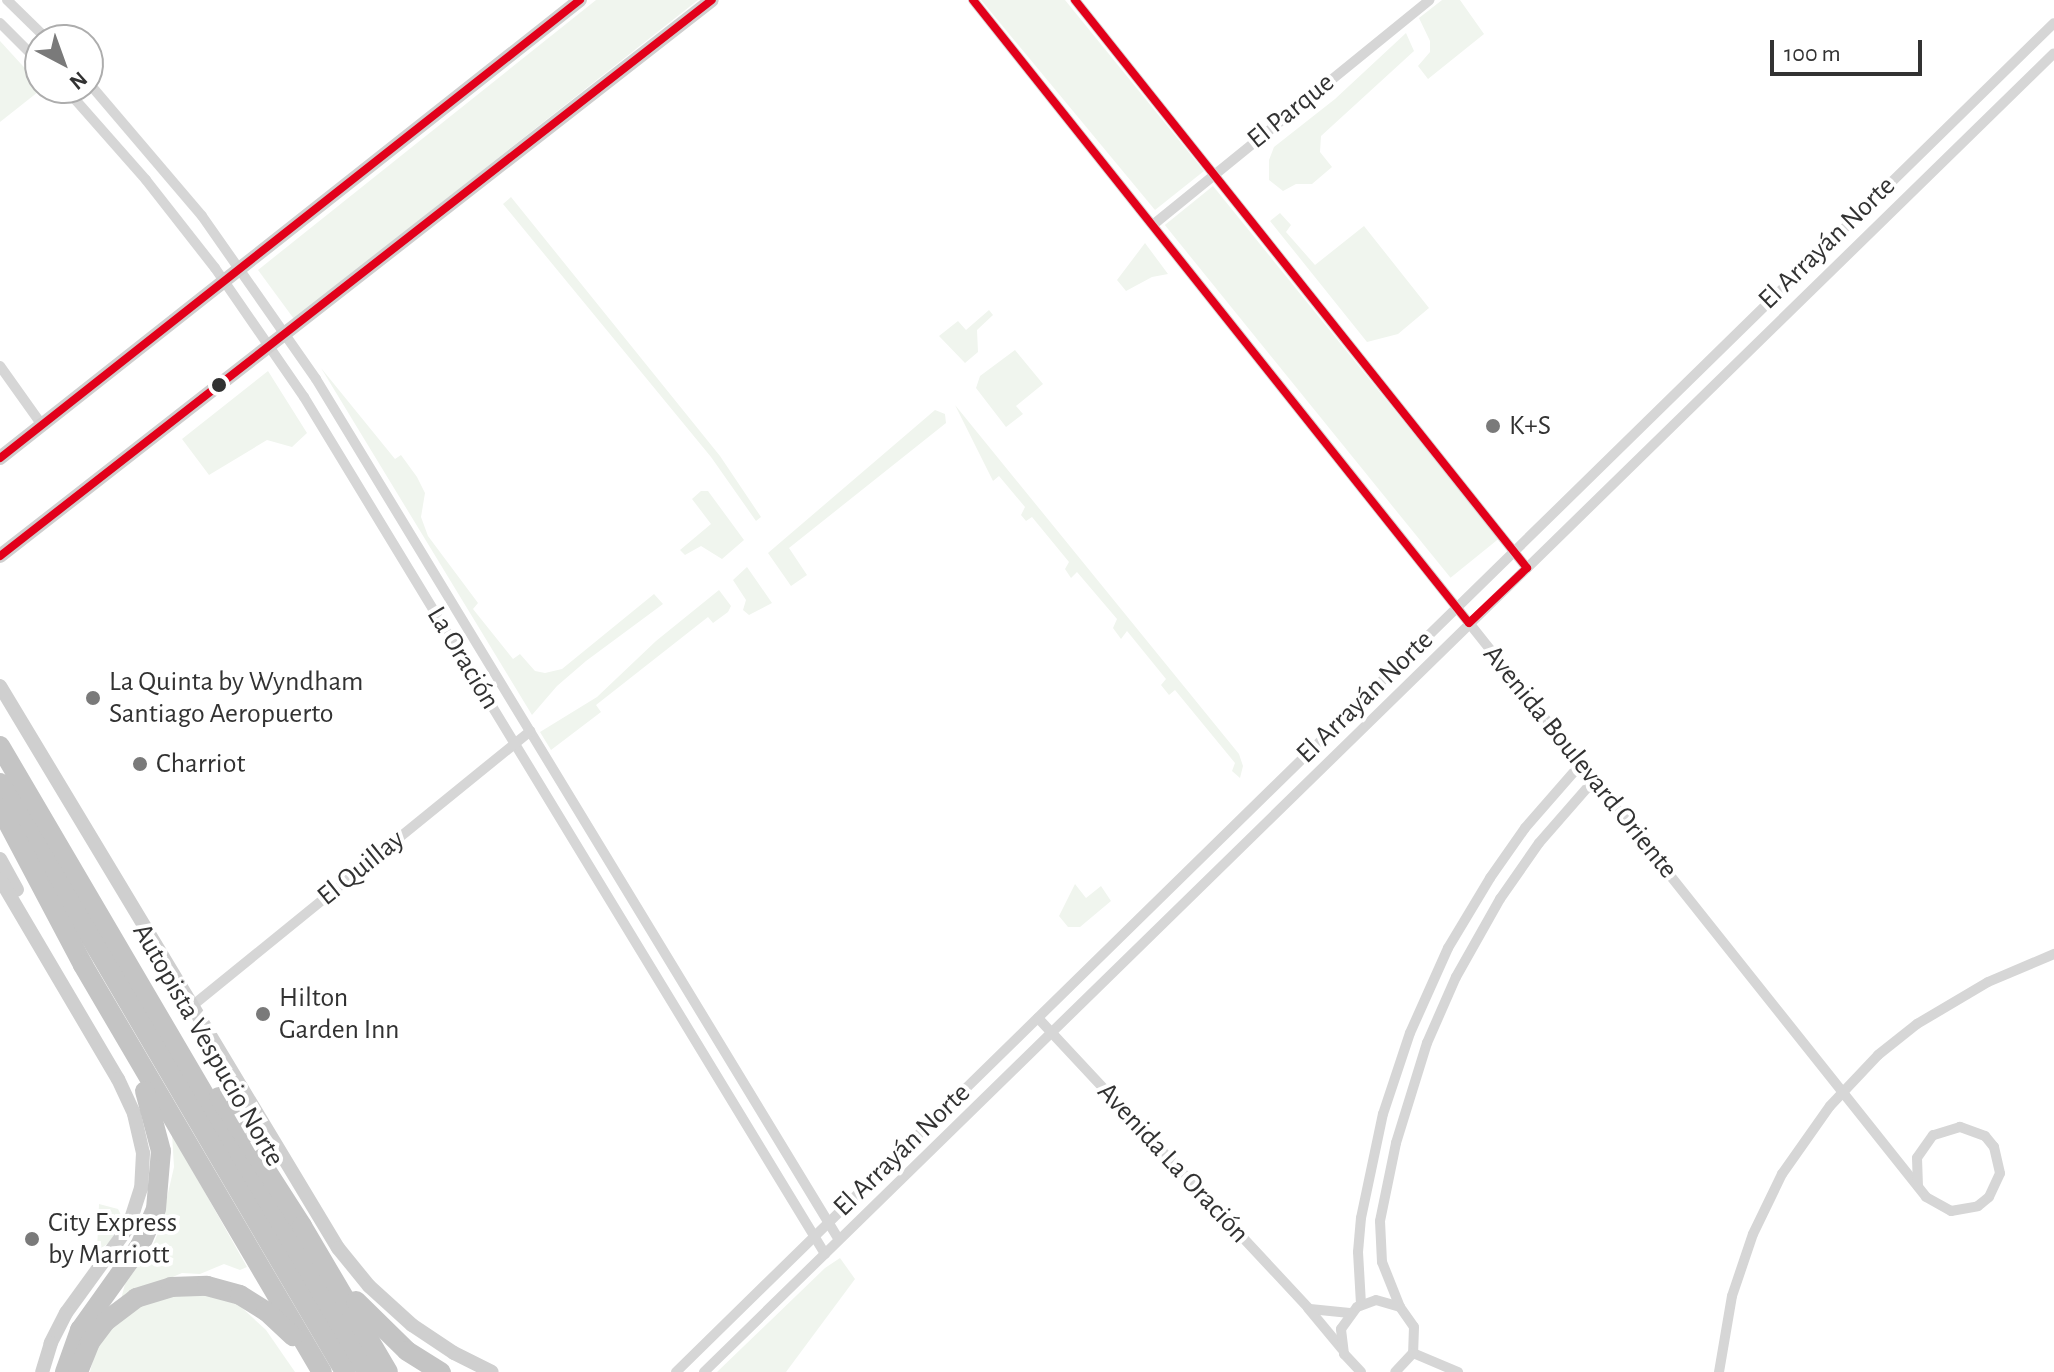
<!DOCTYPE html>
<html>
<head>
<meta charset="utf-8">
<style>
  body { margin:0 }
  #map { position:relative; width:2054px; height:1372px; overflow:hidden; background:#fff; font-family:"Alegreya Sans",sans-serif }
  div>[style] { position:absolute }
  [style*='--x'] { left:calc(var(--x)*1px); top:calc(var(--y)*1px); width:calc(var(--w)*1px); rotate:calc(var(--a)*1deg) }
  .green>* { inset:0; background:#f0f5ee; transform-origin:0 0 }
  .street>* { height:10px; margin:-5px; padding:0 5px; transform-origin:5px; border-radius:5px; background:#d6d6d6 }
  .secondary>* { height:14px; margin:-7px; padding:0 7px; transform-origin:7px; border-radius:7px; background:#cfcfcf }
  .highway>* { height:20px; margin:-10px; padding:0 10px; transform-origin:10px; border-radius:10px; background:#c4c4c4 }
  .bus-1>* { height:8px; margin:-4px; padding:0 4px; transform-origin:4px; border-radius:4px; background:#e2001a }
  .dots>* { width:22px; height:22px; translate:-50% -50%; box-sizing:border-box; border:4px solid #fff; border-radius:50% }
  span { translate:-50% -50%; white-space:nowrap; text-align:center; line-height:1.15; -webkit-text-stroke:8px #fff; paint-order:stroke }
  .street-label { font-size:28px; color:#323232 }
  .poi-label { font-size:28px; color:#323232 }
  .left { translate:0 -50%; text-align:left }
  .north { position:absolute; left:24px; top:24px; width:80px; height:80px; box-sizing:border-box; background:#fff; border:2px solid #adadad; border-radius:50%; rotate:139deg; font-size:22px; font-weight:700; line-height:32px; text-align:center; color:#323232 }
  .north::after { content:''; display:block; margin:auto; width:28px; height:36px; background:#7a7a7a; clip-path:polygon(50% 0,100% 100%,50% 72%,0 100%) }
  .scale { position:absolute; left:1770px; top:40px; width:152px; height:36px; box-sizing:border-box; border:4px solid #323232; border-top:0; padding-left:10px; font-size:24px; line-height:28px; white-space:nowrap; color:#323232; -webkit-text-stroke:6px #fff; paint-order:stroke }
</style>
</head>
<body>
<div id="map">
  <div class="green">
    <div style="clip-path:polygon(596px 0,698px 0,294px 319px,258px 270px)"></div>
    <div style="clip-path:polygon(981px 0,1065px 0,1204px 171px,1155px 210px)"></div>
    <div style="clip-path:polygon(1442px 0,1460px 0,1484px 34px,1428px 79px,1418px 66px,1430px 52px,1430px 41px,1419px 18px)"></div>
    <div style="clip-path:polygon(1406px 33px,1414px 51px,1321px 136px,1320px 152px,1332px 167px,1312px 184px,1296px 184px,1283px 191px,1269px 180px,1269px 160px,1274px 147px,1335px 99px)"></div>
    <div style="clip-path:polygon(0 41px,43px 88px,0 122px)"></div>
    <div style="left:1213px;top:186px;width:454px;height:62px;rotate:51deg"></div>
    <div style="clip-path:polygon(511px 197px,720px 456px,761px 517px,756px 521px,711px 457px,503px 204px)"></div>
    <div style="clip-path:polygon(1280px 213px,1291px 225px,1286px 232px,1315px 265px,1364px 226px,1429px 308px,1398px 334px,1367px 342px,1270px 221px)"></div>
    <div style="clip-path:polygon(1145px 243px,1168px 274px,1152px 277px,1126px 291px,1117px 280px)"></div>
    <div style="clip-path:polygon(989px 310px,993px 315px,977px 330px,978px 352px,965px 363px,939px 336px,958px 321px,966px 330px)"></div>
    <div style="clip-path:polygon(1015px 350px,1043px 384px,1016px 406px,1023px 414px,1006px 427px,976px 388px,980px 376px)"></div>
    <div style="clip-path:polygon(321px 368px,395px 459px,401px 455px,417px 477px,425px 493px,421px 517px,428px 536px,478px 603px,473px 609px,513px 659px,520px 654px,535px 671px,545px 673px,562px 669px,654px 594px,663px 604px,586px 661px,557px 686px,532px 715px)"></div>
    <div style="clip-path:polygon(268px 371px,307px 433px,292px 447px,267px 440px,209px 475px,182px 439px)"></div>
    <div style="clip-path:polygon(955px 405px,1239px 754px,1243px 766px,1240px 778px,1232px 771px,1235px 763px,1175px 690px,1169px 695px,1161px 685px,1166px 679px,1127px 631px,1121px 639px,1113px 628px,1117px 619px,1077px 572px,1071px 578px,1065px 569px,1069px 562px,1032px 517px,1026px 521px,1021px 515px,1025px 507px,999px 476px,993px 481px)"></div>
    <div style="clip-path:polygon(935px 410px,945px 414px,946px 423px,789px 548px,807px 575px,791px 586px,768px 553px)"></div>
    <div style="clip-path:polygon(701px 491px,708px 491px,744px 540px,722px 559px,701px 546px,685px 555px,680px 550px,711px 524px,692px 499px)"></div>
    <div style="clip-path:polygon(747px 567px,772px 603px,749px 615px,743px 610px,746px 600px,733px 580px)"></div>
    <div style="clip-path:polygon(719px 590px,731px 606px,728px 612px,713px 623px,708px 617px,596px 705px,601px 712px,551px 750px,540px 732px,597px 697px,656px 641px)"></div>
    <div style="clip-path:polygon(1075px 884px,1086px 898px,1101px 886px,1111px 901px,1080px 927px,1068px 927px,1059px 916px)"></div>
    <div style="clip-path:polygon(172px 1134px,247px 1267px,240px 1270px,224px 1264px,200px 1274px,182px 1273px,121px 1299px,125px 1284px,153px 1245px,160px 1228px,174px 1167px)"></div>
    <div style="clip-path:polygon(99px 1204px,118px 1209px,123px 1219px,109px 1243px,97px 1251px)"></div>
    <div style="clip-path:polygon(840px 1258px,855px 1279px,786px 1372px,717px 1372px,825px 1268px)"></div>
    <div style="clip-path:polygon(165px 1295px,209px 1295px,239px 1305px,266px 1330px,295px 1372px,90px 1372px,96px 1348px,113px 1326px,139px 1306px)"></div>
  </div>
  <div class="street">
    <div style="--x:7;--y:0;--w:57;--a:44.3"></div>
    <div style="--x:973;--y:0;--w:1530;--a:51.47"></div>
    <div style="--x:1926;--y:1197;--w:29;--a:29"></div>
    <div style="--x:1951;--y:1211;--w:27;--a:-10"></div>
    <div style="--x:1978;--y:1206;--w:14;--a:-39"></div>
    <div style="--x:1989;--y:1197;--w:26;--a:-65"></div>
    <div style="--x:2000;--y:1173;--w:27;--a:-103"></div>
    <div style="--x:1994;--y:1147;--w:14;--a:-129"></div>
    <div style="--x:1985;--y:1136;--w:27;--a:-160"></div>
    <div style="--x:1960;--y:1127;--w:28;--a:163"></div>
    <div style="--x:1933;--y:1135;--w:28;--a:125"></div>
    <div style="--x:1917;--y:1158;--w:28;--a:88"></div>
    <div style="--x:1075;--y:0;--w:726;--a:51.49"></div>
    <div style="--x:0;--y:23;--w:57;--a:45"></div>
    <div style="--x:88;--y:82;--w:176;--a:49.6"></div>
    <div style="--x:202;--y:216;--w:199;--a:55"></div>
    <div style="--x:316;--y:379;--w:1007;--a:58.72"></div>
    <div style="--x:65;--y:88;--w:123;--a:48.6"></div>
    <div style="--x:146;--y:180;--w:112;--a:51.9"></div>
    <div style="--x:215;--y:268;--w:157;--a:55.4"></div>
    <div style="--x:304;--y:397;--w:1003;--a:58.7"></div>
    <div style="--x:1154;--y:224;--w:355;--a:-39.1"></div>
    <div style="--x:0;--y:366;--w:72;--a:54.6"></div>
    <div style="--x:192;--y:1006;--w:436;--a:-39.1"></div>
    <div style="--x:1038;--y:1018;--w:396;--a:47"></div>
    <div style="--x:1308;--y:1308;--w:53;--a:50.3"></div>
    <div style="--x:1361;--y:1304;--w:52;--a:-93.3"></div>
    <div style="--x:1358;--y:1252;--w:34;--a:-85"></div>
    <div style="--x:1361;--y:1218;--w:106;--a:-78.1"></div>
    <div style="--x:1383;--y:1114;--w:85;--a:-71.6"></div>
    <div style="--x:1410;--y:1033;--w:93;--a:-65.9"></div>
    <div style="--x:1448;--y:948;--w:82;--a:-59"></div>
    <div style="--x:1490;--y:878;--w:61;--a:-55"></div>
    <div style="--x:1525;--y:828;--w:84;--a:-48.9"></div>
    <div style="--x:1400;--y:1307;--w:48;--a:-111.8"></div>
    <div style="--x:1382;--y:1262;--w:41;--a:-92.8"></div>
    <div style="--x:1380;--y:1221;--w:80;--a:-78.4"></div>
    <div style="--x:1396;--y:1143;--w:105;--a:-72.8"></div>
    <div style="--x:1427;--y:1043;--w:72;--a:-66.3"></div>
    <div style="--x:1456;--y:977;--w:90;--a:-60.6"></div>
    <div style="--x:1500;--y:899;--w:68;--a:-55.1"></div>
    <div style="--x:1539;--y:843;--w:82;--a:-48.9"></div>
    <div style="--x:1310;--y:1309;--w:40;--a:5.7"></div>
    <div style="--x:1413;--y:1353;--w:49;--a:22.9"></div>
    <div style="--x:676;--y:1372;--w:1928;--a:-44.39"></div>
    <div style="--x:704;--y:1372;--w:1887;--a:-44.33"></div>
    <div style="--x:1361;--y:1372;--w:25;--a:-133"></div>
    <div style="--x:1344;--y:1354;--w:25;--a:-97"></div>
    <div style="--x:1341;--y:1329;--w:27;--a:-54"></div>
    <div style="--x:1357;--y:1307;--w:20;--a:-20"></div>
    <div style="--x:1376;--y:1300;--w:25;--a:16"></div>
    <div style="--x:1400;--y:1307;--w:24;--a:55"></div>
    <div style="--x:1414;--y:1327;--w:26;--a:92"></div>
    <div style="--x:1413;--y:1353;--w:26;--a:133"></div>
    <div style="--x:1719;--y:1372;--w:77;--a:-80.3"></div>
    <div style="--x:1732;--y:1296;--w:65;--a:-71.3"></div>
    <div style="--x:1753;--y:1234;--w:67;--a:-64.2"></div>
    <div style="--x:1782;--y:1174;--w:83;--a:-54.8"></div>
    <div style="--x:1830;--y:1106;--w:70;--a:-46.7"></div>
    <div style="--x:1878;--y:1055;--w:50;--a:-38.5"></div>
    <div style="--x:1917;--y:1024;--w:82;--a:-30.6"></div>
    <div style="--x:1988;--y:982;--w:72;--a:-23"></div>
  </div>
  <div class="secondary">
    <div style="--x:0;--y:458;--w:739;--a:-38.3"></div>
    <div style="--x:0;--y:556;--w:903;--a:-37.99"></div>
    <div style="--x:0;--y:686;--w:656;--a:58.98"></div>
    <div style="--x:338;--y:1248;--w:49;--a:50.8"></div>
    <div style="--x:369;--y:1286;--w:58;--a:42.2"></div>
    <div style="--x:412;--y:1325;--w:50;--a:33.7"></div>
    <div style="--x:454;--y:1353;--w:42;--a:26.6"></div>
    <div style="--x:0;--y:859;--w:35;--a:61"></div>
    <div style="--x:0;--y:879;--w:232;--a:59.5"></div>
    <div style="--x:118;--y:1079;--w:38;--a:65"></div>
    <div style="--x:134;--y:1114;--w:40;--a:77"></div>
    <div style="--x:143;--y:1153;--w:35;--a:93"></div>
    <div style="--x:141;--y:1188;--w:40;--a:108"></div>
    <div style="--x:129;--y:1226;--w:107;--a:125.9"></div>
    <div style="--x:66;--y:1313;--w:34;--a:117"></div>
    <div style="--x:51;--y:1343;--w:30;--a:107"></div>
  </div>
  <div class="highway">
    <div style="--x:0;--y:746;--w:726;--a:59.62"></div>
    <div style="--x:0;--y:783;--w:683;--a:59.64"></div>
    <div style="--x:0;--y:808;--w:178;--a:62.1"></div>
    <div style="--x:83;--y:965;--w:472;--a:59.6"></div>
    <div style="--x:219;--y:1097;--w:153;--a:57.2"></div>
    <div style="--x:302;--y:1226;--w:169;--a:59.5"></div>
    <div style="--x:356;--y:1301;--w:71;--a:44.4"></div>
    <div style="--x:407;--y:1351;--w:40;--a:32"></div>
    <div style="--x:65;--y:1372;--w:45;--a:-70.3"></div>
    <div style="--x:80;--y:1330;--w:103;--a:-54.5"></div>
    <div style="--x:140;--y:1246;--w:40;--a:-66.6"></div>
    <div style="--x:156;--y:1209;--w:58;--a:-85.1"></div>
    <div style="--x:161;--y:1151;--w:62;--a:-104.9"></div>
    <div style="--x:78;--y:1372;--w:32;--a:-68"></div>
    <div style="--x:90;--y:1342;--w:26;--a:-53"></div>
    <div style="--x:106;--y:1321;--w:38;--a:-37"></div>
    <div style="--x:136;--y:1298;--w:37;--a:-17"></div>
    <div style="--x:171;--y:1287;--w:36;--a:-2"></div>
    <div style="--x:207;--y:1286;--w:34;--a:15"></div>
    <div style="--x:240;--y:1295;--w:31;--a:32"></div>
    <div style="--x:266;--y:1311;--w:37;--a:43"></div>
  </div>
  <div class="bus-1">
    <div style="--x:973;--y:0;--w:796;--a:51.48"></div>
    <div style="--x:1469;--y:623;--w:80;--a:-43.5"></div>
    <div style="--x:1527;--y:568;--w:726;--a:-128.51"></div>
    <div style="--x:0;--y:458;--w:739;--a:-38.3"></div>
    <div style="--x:0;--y:556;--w:903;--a:-37.99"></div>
  </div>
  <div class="dots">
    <div style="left:219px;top:385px;background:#323232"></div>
    <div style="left:1493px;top:426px;background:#7a7a7a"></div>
    <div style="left:93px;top:698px;background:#7a7a7a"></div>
    <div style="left:140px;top:764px;background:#7a7a7a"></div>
    <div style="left:263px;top:1014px;background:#7a7a7a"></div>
    <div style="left:32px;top:1239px;background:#7a7a7a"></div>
  </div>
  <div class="street-label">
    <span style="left:1291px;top:111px;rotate:-39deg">El Parque</span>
    <span style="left:1827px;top:243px;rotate:-44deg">El Arrayán Norte</span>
    <span style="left:463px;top:658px;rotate:59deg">La Oración</span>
    <span style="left:1365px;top:697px;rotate:-44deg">El Arrayán Norte</span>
    <span style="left:1580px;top:762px;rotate:51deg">Avenida Boulevard Oriente</span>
    <span style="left:361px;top:868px;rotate:-39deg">El Quillay</span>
    <span style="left:208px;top:1045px;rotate:60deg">Autopista Vespucio Norte</span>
    <span style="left:902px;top:1150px;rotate:-44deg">El Arrayán Norte</span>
    <span style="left:1173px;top:1163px;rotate:47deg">Avenida La Oración</span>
  </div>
  <div class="poi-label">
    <span class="left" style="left:1509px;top:426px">K+S</span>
    <span class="left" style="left:109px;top:698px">La Quinta by Wyndham<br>Santiago Aeropuerto</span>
    <span class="left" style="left:156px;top:764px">Charriot</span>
    <span class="left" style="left:279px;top:1014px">Hilton<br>Garden Inn</span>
    <span class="left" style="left:48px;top:1239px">City Express<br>by Marriott</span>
  </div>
  <div class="north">N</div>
  <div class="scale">100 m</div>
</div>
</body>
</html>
